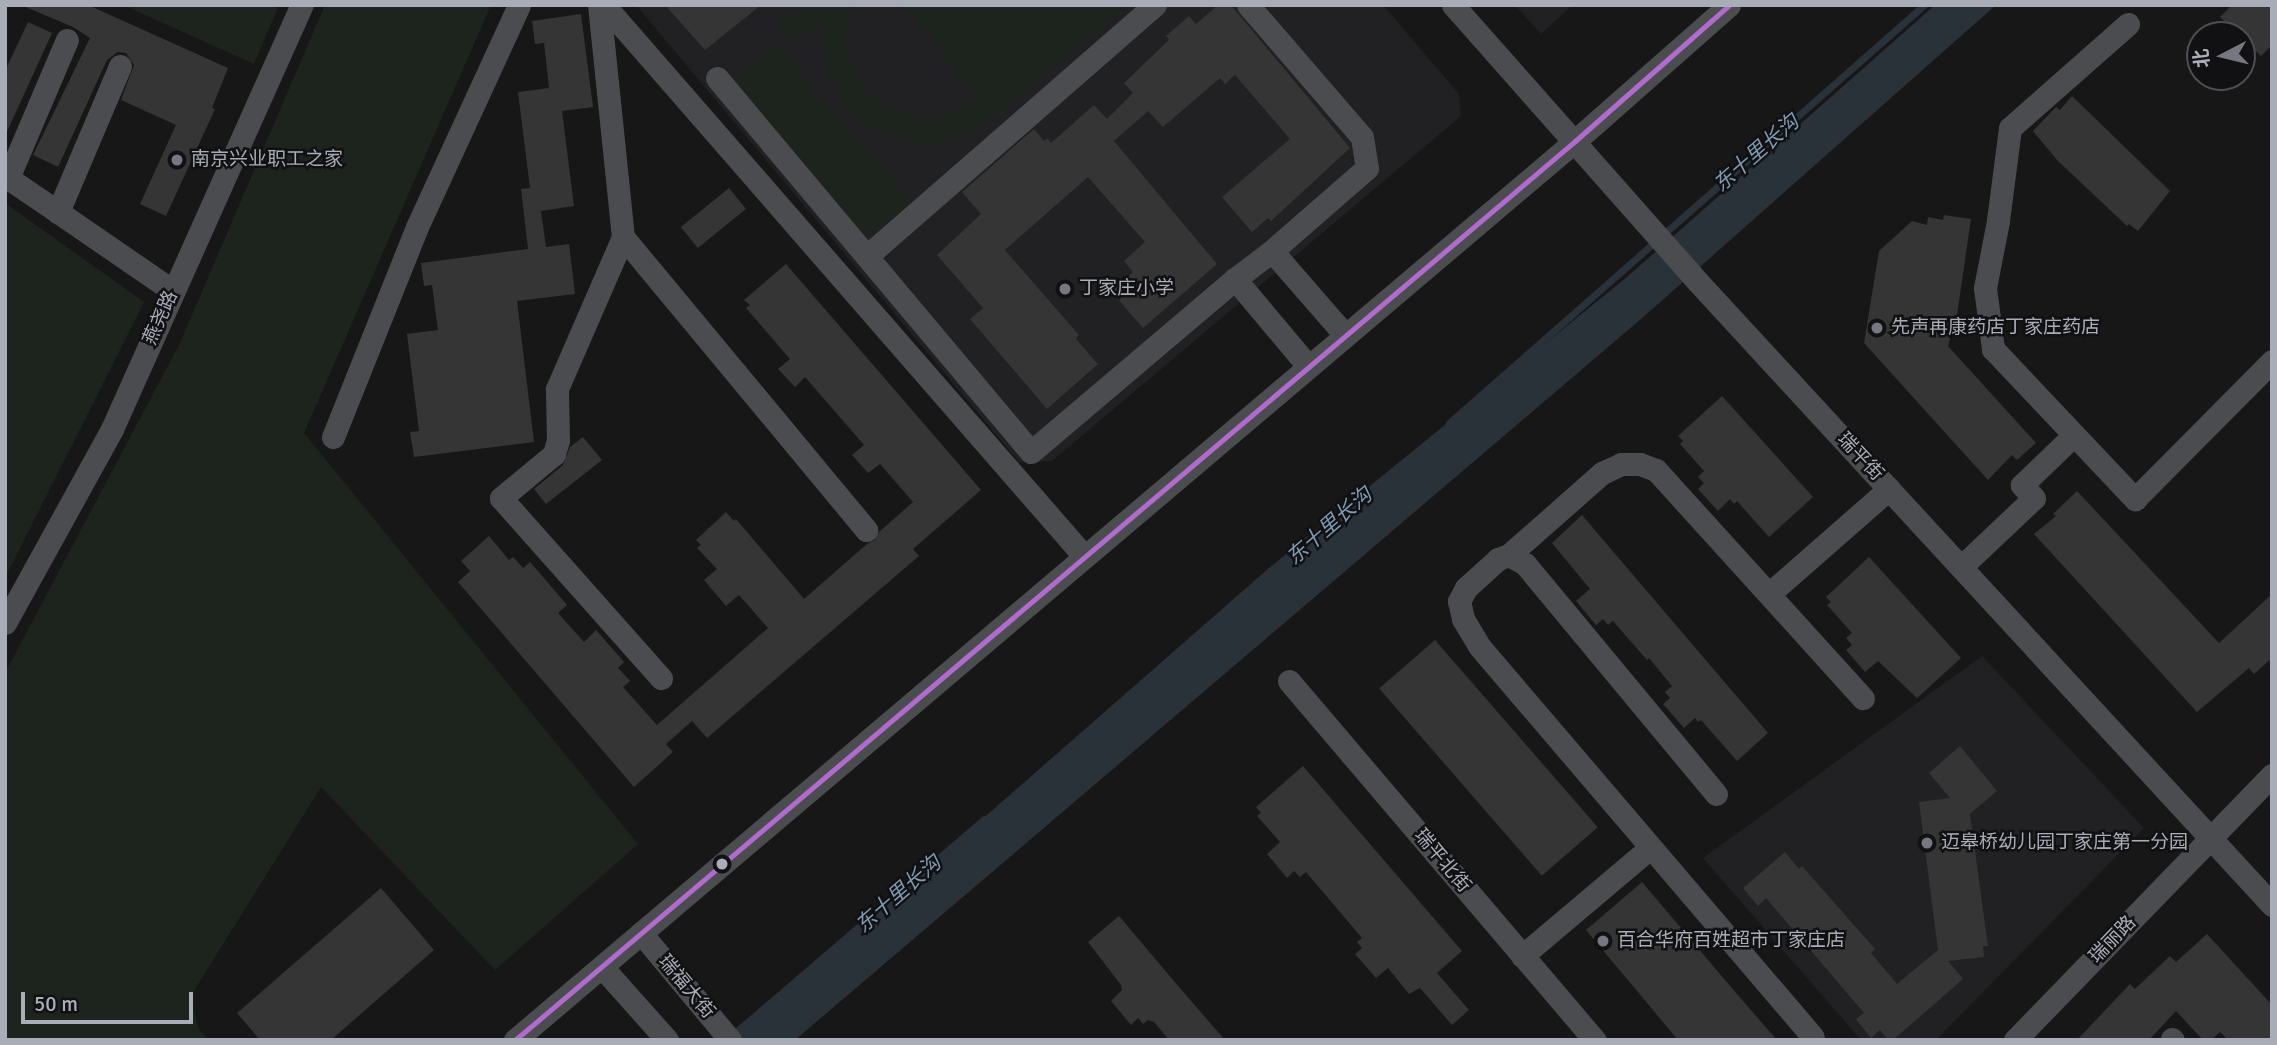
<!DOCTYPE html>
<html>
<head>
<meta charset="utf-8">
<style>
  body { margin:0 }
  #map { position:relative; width:2277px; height:1045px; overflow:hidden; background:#171717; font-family:Signika,"Noto Sans SC",sans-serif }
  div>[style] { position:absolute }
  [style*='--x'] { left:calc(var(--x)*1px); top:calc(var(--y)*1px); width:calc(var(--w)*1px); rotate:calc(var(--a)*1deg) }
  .built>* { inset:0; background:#212123 }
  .green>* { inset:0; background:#1d241e }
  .water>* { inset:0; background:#2a3239 }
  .stream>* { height:7px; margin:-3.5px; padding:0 3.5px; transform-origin:3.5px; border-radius:3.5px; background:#2a3239 }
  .building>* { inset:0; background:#353536; transform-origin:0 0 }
  .minor>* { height:23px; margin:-11.5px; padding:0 11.5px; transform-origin:11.5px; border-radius:11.5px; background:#4b4c50 }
  .bus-1>* { height:5px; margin:-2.5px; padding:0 2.5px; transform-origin:2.5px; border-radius:2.5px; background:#b06ccc }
  .dots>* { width:19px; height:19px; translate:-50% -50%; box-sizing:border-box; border:4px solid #111113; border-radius:50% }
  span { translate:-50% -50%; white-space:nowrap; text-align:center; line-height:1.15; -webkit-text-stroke:5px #111113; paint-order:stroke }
  .poi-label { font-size:19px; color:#a8adb8 }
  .left { translate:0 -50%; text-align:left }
  .street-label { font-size:19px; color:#a8adb8 }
  .water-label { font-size:21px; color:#7f9bb3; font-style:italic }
  .frame { position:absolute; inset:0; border:7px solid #a8adb8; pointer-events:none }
  .north { position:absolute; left:2186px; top:21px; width:70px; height:70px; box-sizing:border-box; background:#111113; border:2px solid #4d4f55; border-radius:50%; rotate:263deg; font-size:19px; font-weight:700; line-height:28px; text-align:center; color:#a8adb8 }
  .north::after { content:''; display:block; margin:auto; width:24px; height:32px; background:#757880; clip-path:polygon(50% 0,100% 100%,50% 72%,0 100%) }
  .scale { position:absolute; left:21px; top:992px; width:172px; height:32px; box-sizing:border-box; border:4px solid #a8adb8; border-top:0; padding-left:9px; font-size:21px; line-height:24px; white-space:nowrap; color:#a8adb8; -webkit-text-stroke:5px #111113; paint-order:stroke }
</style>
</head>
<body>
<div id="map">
  <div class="built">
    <div style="clip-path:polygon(636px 5px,1383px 5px,1459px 94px,1461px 116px,1052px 461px,1019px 462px)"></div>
    <div style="clip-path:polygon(1515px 5px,1573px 5px,1541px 34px)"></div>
    <div style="clip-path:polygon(1982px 656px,2144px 828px,1936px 1040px,1861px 1040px,1703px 858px)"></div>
  </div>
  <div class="green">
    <div style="clip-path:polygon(123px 5px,279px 5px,254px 64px)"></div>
    <div style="clip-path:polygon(325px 5px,491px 5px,304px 433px,638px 844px,495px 970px,321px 787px,190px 997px,199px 1029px,208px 1040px,5px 1040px,5px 673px,180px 343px)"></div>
    <div style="clip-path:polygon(803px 5px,853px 5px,846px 28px,845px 43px,853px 73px,861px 87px,885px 108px,918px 118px,950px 114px,978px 96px,901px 5px,1126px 5px,980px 129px,963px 137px,926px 144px,889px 137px,857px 117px,844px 103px,828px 72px,823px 54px,824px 19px,795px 44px,777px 27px)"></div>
    <div style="clip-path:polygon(776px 44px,912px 201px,885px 227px,871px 233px,854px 229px,728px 85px)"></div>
    <div style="clip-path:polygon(5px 203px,144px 302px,5px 578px)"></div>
  </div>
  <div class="water">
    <div style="clip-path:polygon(1935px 5px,1996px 5px,1641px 319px,795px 1040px,730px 1040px,1269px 568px,1627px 277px)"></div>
  </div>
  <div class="stream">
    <div style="--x:1449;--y:423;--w:633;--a:-41.35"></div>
    <div style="--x:730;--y:1037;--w:335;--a:-40.6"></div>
  </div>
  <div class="building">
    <div style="clip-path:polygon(21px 5px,88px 5px,228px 68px,212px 108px,215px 109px,166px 216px,140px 204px,176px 125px,121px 100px,134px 65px,126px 53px,118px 52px,107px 60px,58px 167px,33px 155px,90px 38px,73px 27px)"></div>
    <div style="clip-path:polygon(665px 5px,761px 5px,705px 50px)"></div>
    <div style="clip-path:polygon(1218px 5px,1231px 5px,1350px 148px,1271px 221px,1268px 218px,1252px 232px,1222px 197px,1290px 139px,1235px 75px,1225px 84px,1220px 78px,1163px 127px,1148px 111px,1114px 141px,1217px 264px,1143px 328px,1111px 291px,1133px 272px,1124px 261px,1145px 242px,1088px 177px,1005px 250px,1079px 335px,1076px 339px,1098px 364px,1047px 409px,970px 319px,983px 308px,937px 255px,981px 214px,962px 192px,1034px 129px,1044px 141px,1047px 138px,1051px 143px,1094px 105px,1107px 119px,1133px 93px,1124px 83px,1169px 40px,1166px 36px,1189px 16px,1196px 24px)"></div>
    <div style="clip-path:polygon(2232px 5px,2272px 5px,2272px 45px,2261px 56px,2220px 17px)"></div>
    <div style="clip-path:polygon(581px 14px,593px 107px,562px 111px,574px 206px,541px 211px,546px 247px,569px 244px,575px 294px,517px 301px,534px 442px,414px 457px,410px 432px,419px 431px,407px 334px,438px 330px,432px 285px,424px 286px,421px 263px,528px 249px,521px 189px,530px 188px,518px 92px,549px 88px,544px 43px,535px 44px,532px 21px)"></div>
    <div style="clip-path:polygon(28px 22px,52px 33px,5px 136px,5px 71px)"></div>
    <div style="clip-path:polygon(2072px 96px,2170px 191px,2138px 231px,2129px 224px,2127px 226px,2057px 160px,2033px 131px,2056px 107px,2060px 110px)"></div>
    <div style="left:729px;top:188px;width:27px;height:62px;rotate:51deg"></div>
    <div style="clip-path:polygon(1944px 215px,1971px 219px,1957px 315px,1948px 346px,2036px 443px,2017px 460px,2012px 455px,1988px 480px,1864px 343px,1879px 251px,1912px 221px,1927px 225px,1928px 217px,1943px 220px)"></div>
    <div style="clip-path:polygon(786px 264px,981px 490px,913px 549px,919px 556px,707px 738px,692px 721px,666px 744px,673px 752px,634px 787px,458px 582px,470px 571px,461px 561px,489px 536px,509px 560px,513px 557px,523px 568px,530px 562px,567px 605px,558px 613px,584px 642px,596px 630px,624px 662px,618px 668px,630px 681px,623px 687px,657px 725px,768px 628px,739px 595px,726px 606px,704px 580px,717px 569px,697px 548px,701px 545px,696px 540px,726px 512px,734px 521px,736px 519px,804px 599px,867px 544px,875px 540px,879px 532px,913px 502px,880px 464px,868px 473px,852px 455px,864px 445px,805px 377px,795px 387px,778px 369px,790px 359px,746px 308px,750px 305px,744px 300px)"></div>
    <div style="clip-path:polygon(1722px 396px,1813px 497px,1769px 537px,1737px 501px,1734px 504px,1730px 499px,1718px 511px,1698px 489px,1704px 483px,1698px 477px,1704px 471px,1680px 444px,1683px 441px,1678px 436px)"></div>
    <div style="clip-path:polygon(583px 437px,602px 460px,546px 504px,534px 489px,563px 465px,570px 447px)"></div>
    <div style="clip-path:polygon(2077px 491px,2219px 643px,2272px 594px,2272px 658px,2254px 674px,2249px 668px,2197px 712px,2034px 534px,2056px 516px,2053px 514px)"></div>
    <div style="clip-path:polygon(1582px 515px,1768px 733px,1737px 761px,1701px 720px,1698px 722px,1695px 718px,1684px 728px,1663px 704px,1670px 698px,1665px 692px,1672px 686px,1649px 658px,1647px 660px,1613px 621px,1608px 625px,1603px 619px,1596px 625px,1576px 601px,1590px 589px,1552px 543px)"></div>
    <div style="clip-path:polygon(1869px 557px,1961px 658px,1917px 698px,1878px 661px,1865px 672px,1846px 650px,1852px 645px,1846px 638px,1852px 633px,1827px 605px,1831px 602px,1826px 597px)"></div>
    <div style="left:1435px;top:640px;width:248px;height:74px;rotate:49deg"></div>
    <div style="clip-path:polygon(1960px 746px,1997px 791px,1970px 814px,1988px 946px,1983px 946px,1984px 957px,1948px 961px,1963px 979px,1893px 1040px,1888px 1040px,1880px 1030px,1871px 1038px,1856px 1019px,1864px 1013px,1766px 898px,1758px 906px,1743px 888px,1785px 852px,1799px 869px,1802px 866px,1875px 949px,1871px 953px,1897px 984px,1938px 950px,1919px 802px,1950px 798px,1929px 773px)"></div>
    <div style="clip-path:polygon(1303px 766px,1462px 951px,1437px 973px,1469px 1010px,1452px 1025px,1420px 988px,1409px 994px,1388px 968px,1376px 978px,1355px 954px,1362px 948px,1357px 942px,1362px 938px,1306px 872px,1300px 877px,1294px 871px,1287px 878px,1267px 854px,1280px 842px,1257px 816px,1261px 813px,1256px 807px)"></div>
    <div style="clip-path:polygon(1642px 882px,1736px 993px,1777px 1040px,1678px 1040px,1586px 930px)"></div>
    <div style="clip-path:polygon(381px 888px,434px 950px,331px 1040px,260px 1040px,237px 1013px)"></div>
    <div style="clip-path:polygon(1119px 916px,1179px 987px,1225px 1040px,1169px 1040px,1154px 1022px,1148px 1020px,1143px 1024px,1138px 1018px,1131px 1025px,1111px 1001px,1122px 990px,1121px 985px,1088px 942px)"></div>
    <div style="clip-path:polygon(2207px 934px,2272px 1005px,2272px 1040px,2228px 1040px,2220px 1032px,2211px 1040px,2203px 1040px,2176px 1011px,2149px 1040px,2077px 1040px,2130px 984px,2135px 989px,2170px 956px,2176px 962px)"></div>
  </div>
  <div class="minor">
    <div style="--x:599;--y:5;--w:233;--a:84.1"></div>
    <div style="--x:623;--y:237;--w:381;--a:50.3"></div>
    <div style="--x:604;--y:5;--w:731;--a:48.94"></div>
    <div style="--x:1248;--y:5;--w:174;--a:49.2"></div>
    <div style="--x:1362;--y:137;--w:31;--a:81"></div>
    <div style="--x:1367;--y:168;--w:126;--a:138.9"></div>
    <div style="--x:1453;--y:5;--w:370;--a:48.5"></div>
    <div style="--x:1698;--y:282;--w:847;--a:47.34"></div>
    <div style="--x:2128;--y:24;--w:157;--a:138.6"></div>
    <div style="--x:2010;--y:128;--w:94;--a:97.4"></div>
    <div style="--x:1998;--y:221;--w:68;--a:101"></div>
    <div style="--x:1985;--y:288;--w:62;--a:82.5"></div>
    <div style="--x:1993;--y:349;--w:207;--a:46.6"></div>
    <div style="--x:2135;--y:499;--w:194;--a:-45.2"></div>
    <div style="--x:120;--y:66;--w:159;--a:113"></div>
    <div style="--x:58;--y:212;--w:140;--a:34.5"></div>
    <div style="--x:717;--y:78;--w:488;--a:50"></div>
    <div style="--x:1031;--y:452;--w:267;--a:-40.3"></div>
    <div style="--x:58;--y:212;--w:60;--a:-145.8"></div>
    <div style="--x:8;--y:178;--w:150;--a:-66.9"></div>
    <div style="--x:623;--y:237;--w:166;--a:113.5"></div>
    <div style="--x:557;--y:389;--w:51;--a:88.9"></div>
    <div style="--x:558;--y:440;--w:15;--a:106"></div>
    <div style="--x:554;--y:454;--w:69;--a:140.3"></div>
    <div style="--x:501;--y:498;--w:241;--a:48.4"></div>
    <div style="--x:867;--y:256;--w:382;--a:-41.1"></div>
    <div style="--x:1308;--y:366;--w:114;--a:-130"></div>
    <div style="--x:1235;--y:279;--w:46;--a:-37.1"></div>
    <div style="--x:1272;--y:251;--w:111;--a:49"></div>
    <div style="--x:333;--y:437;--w:226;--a:-68.2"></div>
    <div style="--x:417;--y:227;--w:244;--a:-65.3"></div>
    <div style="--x:1509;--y:555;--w:124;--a:-41.4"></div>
    <div style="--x:1602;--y:473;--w:21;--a:-25"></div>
    <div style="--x:1621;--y:464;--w:19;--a:0"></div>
    <div style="--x:1640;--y:464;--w:17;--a:21"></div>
    <div style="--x:1656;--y:470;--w:308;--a:47.8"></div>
    <div style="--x:1961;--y:567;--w:100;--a:-43.4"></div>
    <div style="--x:2034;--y:498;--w:18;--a:-133"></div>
    <div style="--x:2022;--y:485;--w:72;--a:-43.9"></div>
    <div style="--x:1770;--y:593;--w:158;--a:-41.2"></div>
    <div style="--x:5;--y:623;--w:222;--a:-61.1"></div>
    <div style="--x:112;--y:429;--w:465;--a:-65.9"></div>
    <div style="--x:1289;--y:681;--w:472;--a:49.6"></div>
    <div style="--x:1716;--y:794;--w:299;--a:-129.7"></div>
    <div style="--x:1525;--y:564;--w:18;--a:-151"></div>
    <div style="--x:1509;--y:555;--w:12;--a:160"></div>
    <div style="--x:1498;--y:559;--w:43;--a:137.8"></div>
    <div style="--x:1466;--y:588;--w:15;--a:118"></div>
    <div style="--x:1459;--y:601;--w:18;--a:77"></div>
    <div style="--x:1463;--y:619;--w:31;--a:59"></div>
    <div style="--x:1479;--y:646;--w:514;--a:49.5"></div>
    <div style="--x:641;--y:933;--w:139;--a:50.2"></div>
    <div style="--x:1522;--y:956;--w:167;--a:-40.2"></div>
    <div style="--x:602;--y:967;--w:98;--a:48.3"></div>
    <div style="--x:2172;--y:1039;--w:1;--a:45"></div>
    <div style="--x:515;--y:1040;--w:1390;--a:-40.3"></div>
    <div style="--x:1575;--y:141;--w:205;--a:-41.4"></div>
    <div style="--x:2015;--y:1040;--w:369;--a:-45.9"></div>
  </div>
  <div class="bus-1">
    <div style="--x:515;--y:1040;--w:1390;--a:-40.3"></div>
    <div style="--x:1575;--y:141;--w:205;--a:-41.4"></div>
  </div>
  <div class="dots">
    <div style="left:177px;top:160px;background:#757880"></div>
    <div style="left:1065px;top:289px;background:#757880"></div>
    <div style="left:1877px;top:328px;background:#757880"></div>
    <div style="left:1927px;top:843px;background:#757880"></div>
    <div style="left:722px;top:864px;background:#a8adb8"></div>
    <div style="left:1603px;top:941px;background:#757880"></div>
  </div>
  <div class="poi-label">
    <span class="left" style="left:191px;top:160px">南京兴业职工之家</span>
    <span class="left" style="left:1079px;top:289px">丁家庄小学</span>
    <span class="left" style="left:1891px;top:328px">先声再康药店丁家庄药店</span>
    <span class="left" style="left:1941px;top:843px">迈皋桥幼儿园丁家庄第一分园</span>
    <span class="left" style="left:1617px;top:941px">百合华府百姓超市丁家庄店</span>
  </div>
  <div class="street-label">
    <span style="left:161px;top:318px;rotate:-66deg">燕尧路</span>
    <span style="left:1860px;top:457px;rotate:47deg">瑞平街</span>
    <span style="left:1442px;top:861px;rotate:50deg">瑞平北街</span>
    <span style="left:2113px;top:940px;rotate:-46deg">瑞丽路</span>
    <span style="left:686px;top:987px;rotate:50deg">瑞福大街</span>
  </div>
  <div class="water-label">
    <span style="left:1756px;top:153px;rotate:-41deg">东十里长沟</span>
    <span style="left:1329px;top:526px;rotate:-41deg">东十里长沟</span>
    <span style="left:898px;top:894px;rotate:-41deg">东十里长沟</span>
  </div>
  <div class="frame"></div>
  <div class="north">北</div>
  <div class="scale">50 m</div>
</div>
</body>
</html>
